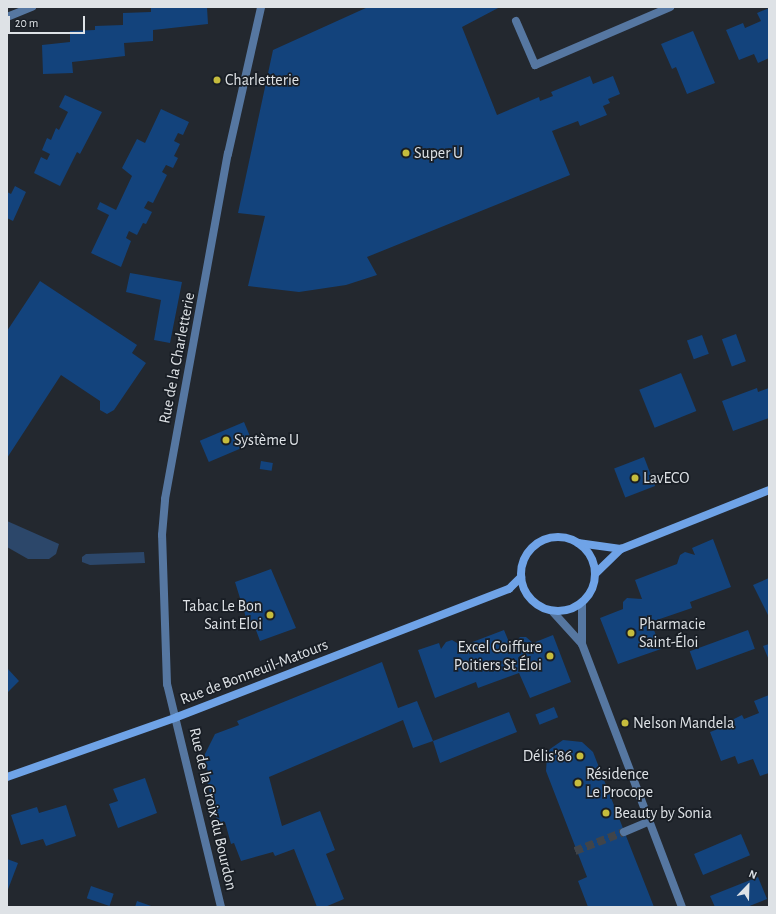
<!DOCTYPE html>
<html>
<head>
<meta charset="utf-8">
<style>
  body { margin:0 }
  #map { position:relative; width:776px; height:914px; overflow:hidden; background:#23282f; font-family:"Alegreya Sans",sans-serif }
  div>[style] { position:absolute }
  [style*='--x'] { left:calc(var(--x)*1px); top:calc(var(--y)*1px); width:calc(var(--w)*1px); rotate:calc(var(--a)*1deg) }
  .green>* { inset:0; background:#2c476a }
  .building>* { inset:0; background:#13437c; transform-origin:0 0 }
  .minor-tunnel>* { height:8px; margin-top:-4px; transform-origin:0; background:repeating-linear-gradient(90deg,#3f444a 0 8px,transparent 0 12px) }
  .minor>* { height:8px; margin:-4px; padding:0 4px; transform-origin:4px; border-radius:4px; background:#5677a1 }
  .secondary>* { height:8px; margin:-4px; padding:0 4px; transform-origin:4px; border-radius:4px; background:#6fa3e7 }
  .secondary>.ring { margin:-4px; padding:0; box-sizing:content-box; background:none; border:8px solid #6fa3e7; border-radius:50% }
  .dots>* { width:11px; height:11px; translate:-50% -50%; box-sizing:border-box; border:2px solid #191e25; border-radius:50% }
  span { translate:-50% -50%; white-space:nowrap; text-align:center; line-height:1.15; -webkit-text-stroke:3.5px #191e25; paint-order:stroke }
  .poi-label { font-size:16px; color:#dee2e6 }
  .left { translate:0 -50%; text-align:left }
  .right { translate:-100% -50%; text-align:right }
  .street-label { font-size:16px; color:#dee2e6 }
  .frame { position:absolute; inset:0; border:8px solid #dee2e6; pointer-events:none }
  .north { position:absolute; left:728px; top:866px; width:40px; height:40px; -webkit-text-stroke:3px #191e25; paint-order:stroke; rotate:23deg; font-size:11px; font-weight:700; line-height:16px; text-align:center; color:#dee2e6 }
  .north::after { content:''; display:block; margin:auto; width:14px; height:18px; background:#dee2e6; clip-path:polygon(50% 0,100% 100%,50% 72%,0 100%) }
  .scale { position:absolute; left:8px; top:16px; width:77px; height:18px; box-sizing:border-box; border:2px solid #dee2e6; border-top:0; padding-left:5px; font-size:12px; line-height:14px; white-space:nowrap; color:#dee2e6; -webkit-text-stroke:3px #191e25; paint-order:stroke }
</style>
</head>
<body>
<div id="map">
  <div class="green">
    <div style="clip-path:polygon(7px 521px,59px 544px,56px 554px,49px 559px,28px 559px,7px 547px)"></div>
    <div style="clip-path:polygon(144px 552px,145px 563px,90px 565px,82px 562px,82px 557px,86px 554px)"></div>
  </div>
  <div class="building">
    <div style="clip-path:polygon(151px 7px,207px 7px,208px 24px,153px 30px,153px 41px,124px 43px,125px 56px,72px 62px,73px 73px,43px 74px,42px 45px,70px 42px,70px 31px,95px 30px,95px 26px,123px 25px,123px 13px,151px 12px)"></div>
    <div style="clip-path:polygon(368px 7px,500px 7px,462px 27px,497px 115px,539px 97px,540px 101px,553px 96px,551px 92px,590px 76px,593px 84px,613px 76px,620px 94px,608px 99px,610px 103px,603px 106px,607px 115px,580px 126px,578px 121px,552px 131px,570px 175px,367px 257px,377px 275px,346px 285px,299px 292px,248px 286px,265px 216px,238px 213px,273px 50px)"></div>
    <div style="clip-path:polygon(769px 8px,769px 58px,758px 63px,754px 54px,739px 60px,726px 30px,743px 23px,745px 28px,761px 21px,757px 13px)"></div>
    <div style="clip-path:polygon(693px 31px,715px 83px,687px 94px,676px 67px,672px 69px,661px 44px)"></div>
    <div style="clip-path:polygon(65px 95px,102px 112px,80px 154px,77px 152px,60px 186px,34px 173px,41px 157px,47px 160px,50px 154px,42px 150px,47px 138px,51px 140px,56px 128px,59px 130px,68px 112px,59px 107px)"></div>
    <div style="clip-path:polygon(161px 109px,189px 122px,183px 135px,178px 133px,174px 141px,180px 144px,174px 156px,178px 158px,173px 168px,166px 165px,162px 172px,167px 175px,153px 203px,148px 201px,144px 208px,152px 212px,146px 224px,143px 223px,137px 235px,129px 231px,126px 238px,131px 241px,121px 267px,91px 253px,109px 215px,97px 209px,100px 202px,116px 210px,132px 176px,122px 168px,137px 139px,145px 143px)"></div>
    <div style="clip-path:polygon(15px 186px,26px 192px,13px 221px,7px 218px,7px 192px,11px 194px)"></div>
    <div style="clip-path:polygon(130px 273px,182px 282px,170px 343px,154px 340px,161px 300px,126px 292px)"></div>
    <div style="clip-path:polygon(40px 281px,137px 345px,132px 353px,146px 363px,114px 410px,107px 414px,100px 410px,100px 401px,61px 375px,7px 458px,7px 331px)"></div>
    <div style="left:736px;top:334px;width:29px;height:15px;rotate:70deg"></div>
    <div style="left:702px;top:335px;width:20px;height:16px;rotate:70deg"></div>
    <div style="left:681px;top:373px;width:41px;height:45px;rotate:68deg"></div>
    <div style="clip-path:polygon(757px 388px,758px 392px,769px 388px,769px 418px,733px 431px,722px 401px)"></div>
    <div style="left:244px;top:422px;width:23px;height:48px;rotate:67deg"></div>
    <div style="left:644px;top:457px;width:31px;height:32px;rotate:69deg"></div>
    <div style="left:261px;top:461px;width:12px;height:8px;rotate:9deg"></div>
    <div style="clip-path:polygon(713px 539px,731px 587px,690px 602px,692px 608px,651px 622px,661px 649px,618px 664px,600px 618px,623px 609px,623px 602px,627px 598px,642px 599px,635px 580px,677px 564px,680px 555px,685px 552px,695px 555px,692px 548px)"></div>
    <div style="clip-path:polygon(271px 569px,296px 628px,260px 641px,253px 622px,248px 624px,235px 582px)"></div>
    <div style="clip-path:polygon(769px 578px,769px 617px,753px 585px)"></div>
    <div style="clip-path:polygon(504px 630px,511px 647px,520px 637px,526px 637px,533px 643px,553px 635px,571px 682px,530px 698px,519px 673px,478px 688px,476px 682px,435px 698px,418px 650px,439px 643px,441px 649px,446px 642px,452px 640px,462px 646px)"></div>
    <div style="left:748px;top:630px;width:20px;height:62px;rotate:70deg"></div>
    <div style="clip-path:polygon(769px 644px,769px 660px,763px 646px)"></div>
    <div style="clip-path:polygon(382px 662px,398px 708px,417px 701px,433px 741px,509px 712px,517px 732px,440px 763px,433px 741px,413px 748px,403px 720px,269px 777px,282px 826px,320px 811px,335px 850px,326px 854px,344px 899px,325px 907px,317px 907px,294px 849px,275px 856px,273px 852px,241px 861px,234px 843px,231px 844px,225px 822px,218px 824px,207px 781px,210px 780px,204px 756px,215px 734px,239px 725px,237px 721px)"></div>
    <div style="clip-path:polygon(7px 668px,19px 681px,7px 693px)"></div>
    <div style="clip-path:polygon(769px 695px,769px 773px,760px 776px,753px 759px,738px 764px,735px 756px,721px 761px,710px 732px,729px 725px,728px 722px,742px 715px,744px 719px,759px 713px,754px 701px)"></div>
    <div style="left:554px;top:707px;width:11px;height:20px;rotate:68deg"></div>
    <div style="clip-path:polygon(563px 740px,582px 742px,593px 752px,654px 907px,588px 907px,578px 881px,587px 877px,546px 771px,547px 756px,550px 749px)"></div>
    <div style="clip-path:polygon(145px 778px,157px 813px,118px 828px,109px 804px,118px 801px,113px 789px)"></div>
    <div style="clip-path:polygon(66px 805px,76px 836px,46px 846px,43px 839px,21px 845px,11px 815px,37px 807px,39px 813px)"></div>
    <div style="left:741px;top:834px;width:23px;height:51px;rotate:67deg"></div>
    <div style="clip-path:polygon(7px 859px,18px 863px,7px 892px)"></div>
    <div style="clip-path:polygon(758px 877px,767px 899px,747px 907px,715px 907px,710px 896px)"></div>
    <div style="left:91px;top:886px;width:24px;height:13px;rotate:19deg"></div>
    <div style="clip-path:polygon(137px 901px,154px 907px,135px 907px)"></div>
  </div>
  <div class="minor-tunnel">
    <div style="--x:575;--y:851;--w:53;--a:-21.2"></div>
  </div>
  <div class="minor">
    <div style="--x:7;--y:17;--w:27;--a:-22"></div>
    <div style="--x:516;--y:21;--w:48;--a:66.6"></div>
    <div style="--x:535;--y:65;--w:147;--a:-23.2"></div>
    <div style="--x:582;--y:604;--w:40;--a:90"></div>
    <div style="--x:582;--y:644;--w:281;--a:69.2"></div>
    <div style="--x:553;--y:612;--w:43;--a:47.8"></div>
    <div style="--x:624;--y:832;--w:28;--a:-23"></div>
    <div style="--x:221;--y:907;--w:229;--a:-103.6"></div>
    <div style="--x:167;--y:684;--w:149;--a:-91.9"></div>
    <div style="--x:162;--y:535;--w:36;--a:-85"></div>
    <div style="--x:165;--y:499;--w:351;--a:-79.7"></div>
    <div style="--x:228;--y:154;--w:151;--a:-77.3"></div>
  </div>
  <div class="secondary">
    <div class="ring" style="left:521px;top:537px;width:66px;height:66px"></div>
    <div style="--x:578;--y:543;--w:43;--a:7.9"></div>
    <div style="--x:596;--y:573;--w:35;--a:-44"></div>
    <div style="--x:621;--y:549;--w:159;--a:-21.7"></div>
    <div style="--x:7;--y:777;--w:180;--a:-19.4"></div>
    <div style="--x:177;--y:717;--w:356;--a:-21.1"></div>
    <div style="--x:509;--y:589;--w:17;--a:-45"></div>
  </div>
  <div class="dots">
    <div style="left:217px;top:80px;background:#c5bc3d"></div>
    <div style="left:406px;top:153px;background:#c5bc3d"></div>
    <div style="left:226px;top:440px;background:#c5bc3d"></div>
    <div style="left:635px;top:478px;background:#c5bc3d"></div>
    <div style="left:270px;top:615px;background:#c5bc3d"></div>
    <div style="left:631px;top:633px;background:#c5bc3d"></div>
    <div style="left:550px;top:656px;background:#c5bc3d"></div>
    <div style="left:625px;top:723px;background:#c5bc3d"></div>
    <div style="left:580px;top:756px;background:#c5bc3d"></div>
    <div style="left:578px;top:783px;background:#c5bc3d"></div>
    <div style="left:606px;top:813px;background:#c5bc3d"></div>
  </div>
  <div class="poi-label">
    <span class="left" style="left:225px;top:80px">Charletterie</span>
    <span class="left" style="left:414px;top:153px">Super U</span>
    <span class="left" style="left:234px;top:440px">Système U</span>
    <span class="left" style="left:643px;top:478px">LavECO</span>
    <span class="right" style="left:262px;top:615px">Tabac Le Bon<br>Saint Eloi</span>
    <span class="left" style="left:639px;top:633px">Pharmacie<br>Saint-Éloi</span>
    <span class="right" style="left:542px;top:656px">Excel Coiffure<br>Poitiers St Éloi</span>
    <span class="left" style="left:633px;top:723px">Nelson Mandela</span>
    <span class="right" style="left:572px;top:756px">Délis'86</span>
    <span class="left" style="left:586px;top:783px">Résidence<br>Le Procope</span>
    <span class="left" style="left:614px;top:813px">Beauty by Sonia</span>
  </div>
  <div class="street-label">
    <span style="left:177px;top:358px;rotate:-79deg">Rue de la Charletterie</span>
    <span style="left:254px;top:672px;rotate:-21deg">Rue de Bonneuil-Matours</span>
    <span style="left:213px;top:809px;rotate:77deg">Rue de la Croix du Bourdon</span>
  </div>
  <div class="frame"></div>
  <div class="north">N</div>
  <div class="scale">20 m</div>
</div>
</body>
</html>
